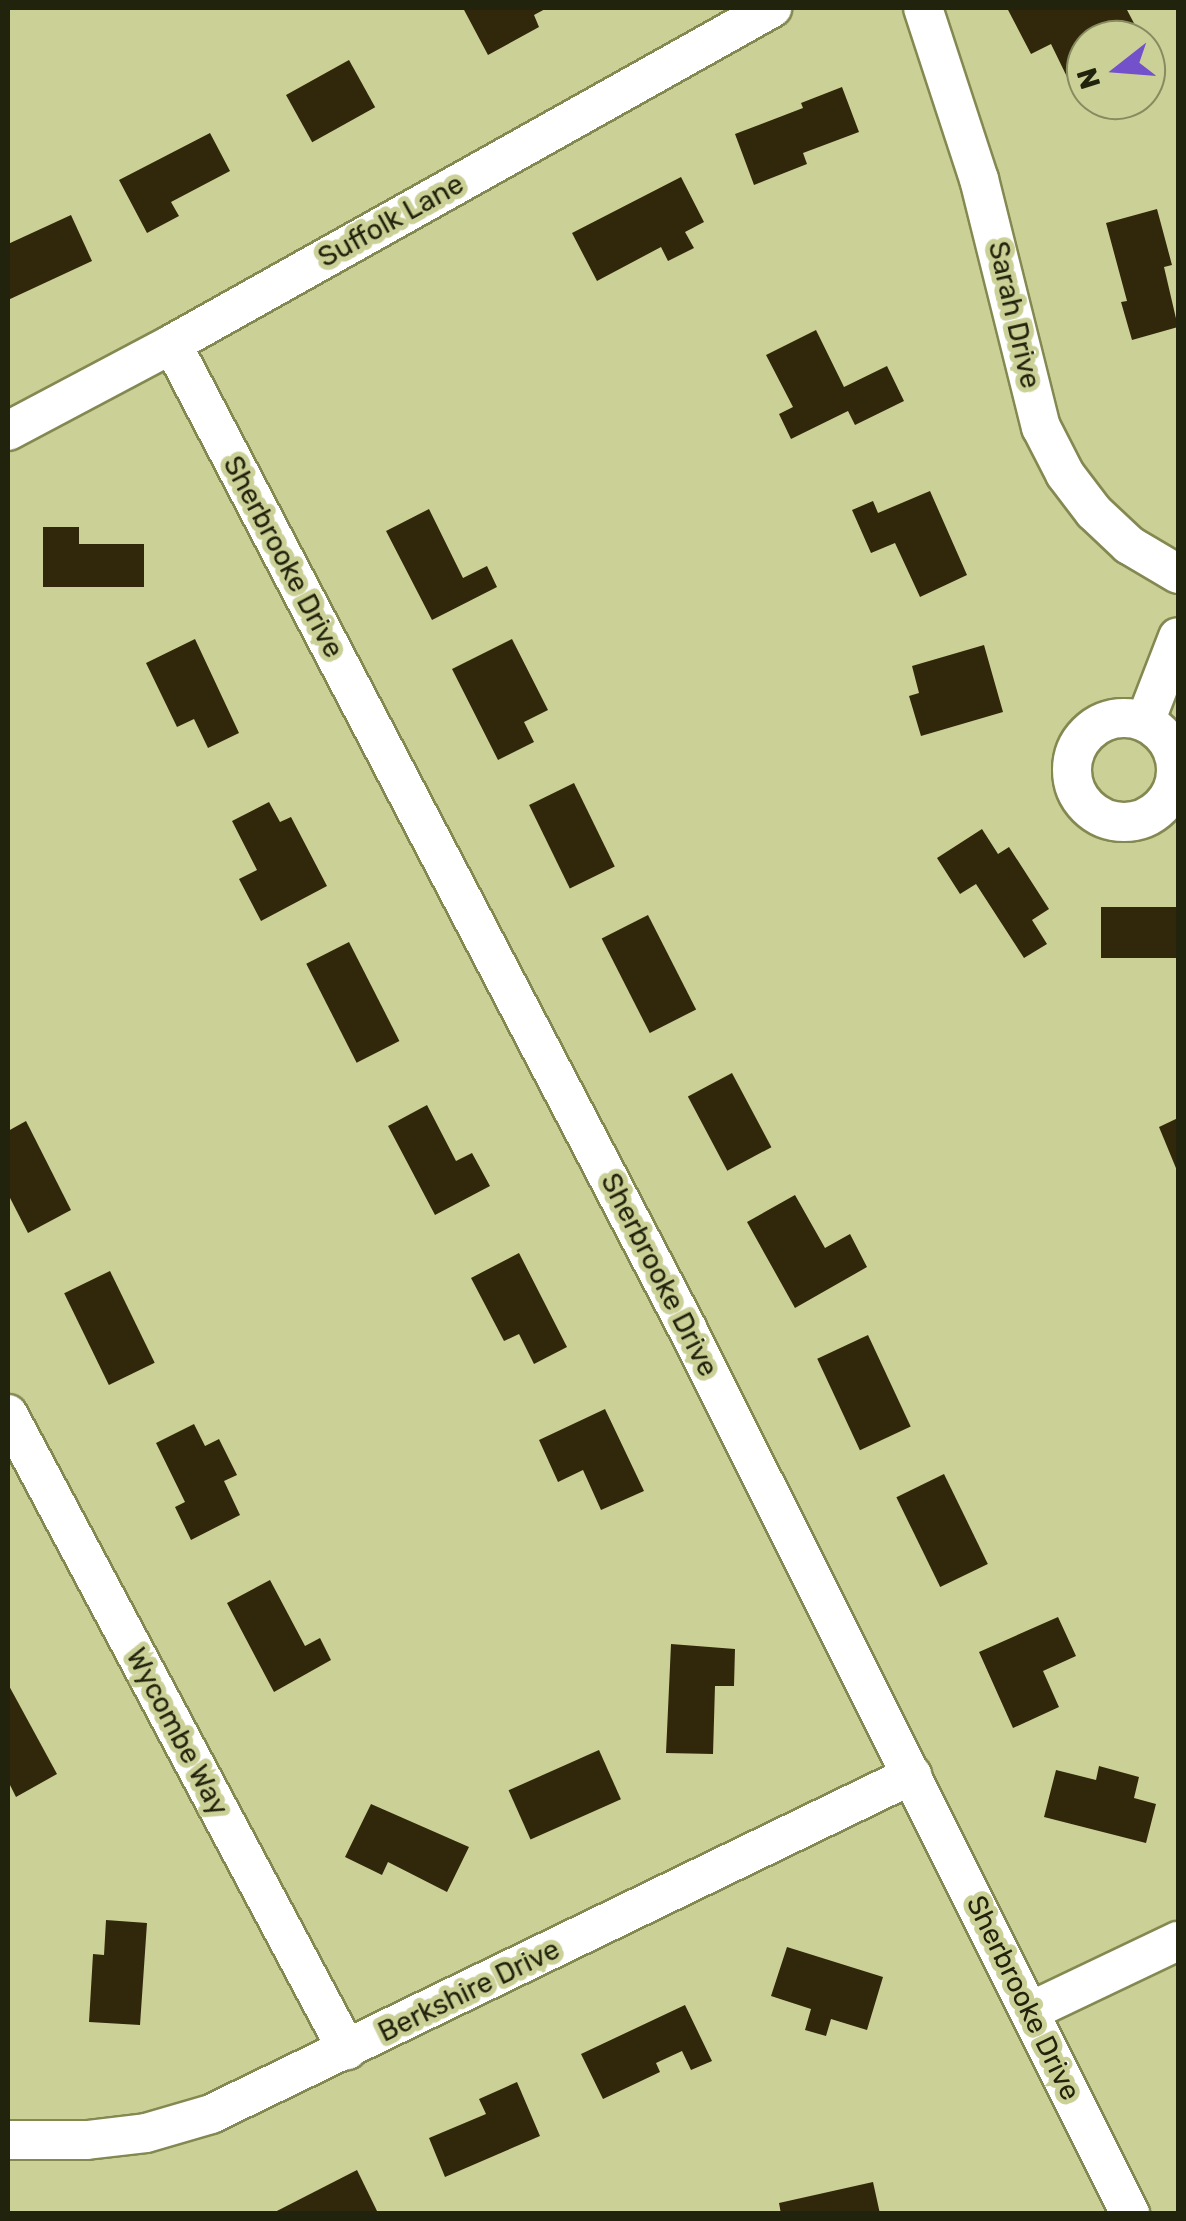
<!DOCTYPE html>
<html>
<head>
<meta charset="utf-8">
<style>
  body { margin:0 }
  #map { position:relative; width:1186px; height:2221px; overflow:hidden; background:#cbd096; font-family:Rubik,sans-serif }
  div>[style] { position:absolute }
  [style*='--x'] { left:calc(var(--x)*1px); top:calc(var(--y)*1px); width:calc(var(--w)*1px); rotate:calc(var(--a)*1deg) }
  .building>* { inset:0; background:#31280b; transform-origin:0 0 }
  .path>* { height:6px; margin-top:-3px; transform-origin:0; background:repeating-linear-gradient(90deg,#868a5e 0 10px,transparent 0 15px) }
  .roads { filter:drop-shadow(2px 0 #848851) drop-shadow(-2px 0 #848851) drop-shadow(0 2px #848851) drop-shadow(0 -2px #848851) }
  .minor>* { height:38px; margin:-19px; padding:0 19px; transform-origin:19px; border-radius:19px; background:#fff }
  .minor>.ring { margin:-19px; padding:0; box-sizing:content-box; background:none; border:38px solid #fff; border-radius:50% }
  span { translate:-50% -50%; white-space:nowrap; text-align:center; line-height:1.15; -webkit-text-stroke:10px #cbd096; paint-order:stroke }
  .street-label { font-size:28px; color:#21230c }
  .frame { position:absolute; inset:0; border:10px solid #21230c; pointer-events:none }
  .north { position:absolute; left:1066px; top:20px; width:100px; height:100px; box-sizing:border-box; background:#cbd096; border:2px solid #878b5f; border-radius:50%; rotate:253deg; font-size:28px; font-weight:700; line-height:40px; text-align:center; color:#21230c }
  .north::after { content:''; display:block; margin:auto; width:35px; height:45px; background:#7251ca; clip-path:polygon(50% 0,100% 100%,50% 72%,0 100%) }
</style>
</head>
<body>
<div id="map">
  <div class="building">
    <div style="clip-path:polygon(463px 8px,547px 8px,534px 15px,539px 27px,488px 55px)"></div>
    <div style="clip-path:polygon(1007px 8px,1126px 8px,1136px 27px,1111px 40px,1086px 40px,1086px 72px,1069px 81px,1051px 44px,1031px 54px)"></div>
    <div style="left:349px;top:60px;width:54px;height:72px;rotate:61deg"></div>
    <div style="clip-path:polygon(842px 87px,859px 132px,803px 153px,807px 164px,754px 185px,735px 134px,803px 108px,801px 103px)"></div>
    <div style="clip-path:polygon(210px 133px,230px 171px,171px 202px,179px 216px,147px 233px,119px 180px)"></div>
    <div style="clip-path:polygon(681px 177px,704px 222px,685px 232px,694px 248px,668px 261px,661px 247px,597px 281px,572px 233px)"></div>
    <div style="clip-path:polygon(1157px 209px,1172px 265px,1164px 267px,1178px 327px,1132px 340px,1121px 302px,1127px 301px,1106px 223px)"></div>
    <div style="clip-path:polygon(71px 215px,92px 261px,8px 300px,8px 244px)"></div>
    <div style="clip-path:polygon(816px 330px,844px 387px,887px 366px,904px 401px,855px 425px,848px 411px,791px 439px,779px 414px,793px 407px,766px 355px)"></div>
    <div style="clip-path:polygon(930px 491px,967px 575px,920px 597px,895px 543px,871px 553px,852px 510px,873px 501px,878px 513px)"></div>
    <div style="clip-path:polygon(429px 509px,463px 578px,487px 566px,497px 587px,432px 620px,386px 531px)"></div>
    <div style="clip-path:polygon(43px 527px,79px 527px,79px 544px,144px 544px,144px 587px,43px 587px)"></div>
    <div style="clip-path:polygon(195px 639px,239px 733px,208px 748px,194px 719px,177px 727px,146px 663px)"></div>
    <div style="clip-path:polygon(512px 639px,548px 710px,524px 722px,534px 742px,498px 760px,452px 669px)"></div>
    <div style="clip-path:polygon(984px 645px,1003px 712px,921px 736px,909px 696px,919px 693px,912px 666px)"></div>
    <div style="left:574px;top:783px;width:93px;height:50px;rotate:64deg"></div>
    <div style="clip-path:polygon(269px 802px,280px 822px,291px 817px,327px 886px,261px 921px,239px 879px,257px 870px,232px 821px)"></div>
    <div style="clip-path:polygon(982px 829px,998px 854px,1009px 847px,1049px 909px,1032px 920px,1047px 944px,1024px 958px,976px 884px,960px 894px,937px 858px)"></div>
    <div style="left:1178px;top:907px;width:51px;height:77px;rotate:90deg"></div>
    <div style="left:648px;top:915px;width:106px;height:52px;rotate:63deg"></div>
    <div style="left:349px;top:942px;width:111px;height:48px;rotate:63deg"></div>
    <div style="left:732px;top:1073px;width:84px;height:50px;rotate:62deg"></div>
    <div style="clip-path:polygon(427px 1105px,456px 1161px,472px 1153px,490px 1186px,435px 1215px,388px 1126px)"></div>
    <div style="clip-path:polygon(1178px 1118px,1178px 1173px,1159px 1127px)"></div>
    <div style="clip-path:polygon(26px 1121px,71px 1210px,28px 1233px,8px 1194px,8px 1131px)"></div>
    <div style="clip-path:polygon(795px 1195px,825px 1248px,850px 1234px,867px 1267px,795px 1308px,747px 1222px)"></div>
    <div style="clip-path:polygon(519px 1253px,567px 1347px,534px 1364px,519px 1334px,504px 1341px,471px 1278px)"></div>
    <div style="left:110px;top:1271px;width:102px;height:51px;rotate:64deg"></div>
    <div style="left:868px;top:1335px;width:101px;height:56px;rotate:65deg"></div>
    <div style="clip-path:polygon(605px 1409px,644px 1491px,601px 1510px,583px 1470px,558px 1482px,539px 1440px)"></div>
    <div style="clip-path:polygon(194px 1424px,205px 1446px,219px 1439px,237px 1475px,224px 1481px,240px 1515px,191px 1540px,175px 1507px,185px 1502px,156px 1443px)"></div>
    <div style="left:944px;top:1474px;width:100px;height:53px;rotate:64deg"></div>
    <div style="clip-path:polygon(270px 1580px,305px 1646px,320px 1638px,331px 1660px,274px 1692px,227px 1603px)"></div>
    <div style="clip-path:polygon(1058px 1617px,1076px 1656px,1043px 1671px,1059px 1707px,1013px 1728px,979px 1652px)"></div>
    <div style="clip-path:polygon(671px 1644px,735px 1649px,734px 1686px,715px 1686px,713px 1754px,666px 1753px)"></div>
    <div style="clip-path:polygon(8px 1684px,57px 1774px,16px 1797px,8px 1781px)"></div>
    <div style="left:599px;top:1750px;width:54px;height:99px;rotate:66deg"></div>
    <div style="clip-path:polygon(1099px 1766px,1139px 1777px,1134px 1798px,1156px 1804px,1146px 1843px,1044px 1817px,1056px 1770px,1096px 1780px)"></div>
    <div style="clip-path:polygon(371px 1804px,469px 1847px,447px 1892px,388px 1862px,382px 1875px,345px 1857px)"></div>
    <div style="clip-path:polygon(106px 1920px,147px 1923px,140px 2025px,89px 2022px,93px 1954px,104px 1955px)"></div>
    <div style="clip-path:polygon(787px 1947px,883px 1977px,867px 2030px,831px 2019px,826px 2036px,805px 2030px,811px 2009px,771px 1996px)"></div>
    <div style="clip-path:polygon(685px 2005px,712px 2061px,691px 2070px,682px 2051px,656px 2063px,660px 2072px,603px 2099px,581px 2054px)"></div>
    <div style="clip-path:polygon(517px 2082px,540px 2136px,445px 2177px,429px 2138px,486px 2114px,479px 2099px)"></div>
    <div style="clip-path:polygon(357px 2170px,377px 2211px,372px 2214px,271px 2214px)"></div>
    <div style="clip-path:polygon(873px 2182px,880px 2214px,781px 2214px,779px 2203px)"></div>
  </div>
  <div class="path">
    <div style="--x:1175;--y:766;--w:3;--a:18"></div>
  </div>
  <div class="roads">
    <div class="minor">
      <div style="--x:923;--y:8;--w:180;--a:71.9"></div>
      <div style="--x:979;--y:179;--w:256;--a:76"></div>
      <div style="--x:1041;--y:427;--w:53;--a:62.9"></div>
      <div style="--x:1065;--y:474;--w:48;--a:52.7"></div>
      <div style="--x:1094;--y:512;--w:48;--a:43.3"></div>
      <div style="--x:1129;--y:545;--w:57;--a:30.6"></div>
      <div style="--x:172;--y:344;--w:1111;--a:62.37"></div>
      <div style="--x:687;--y:1328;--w:991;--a:63.43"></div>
      <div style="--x:8;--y:431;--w:186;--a:-27.9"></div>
      <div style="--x:172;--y:344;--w:688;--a:-29.25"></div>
      <div class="ring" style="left:1072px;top:718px;width:66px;height:66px"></div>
      <div style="--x:1145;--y:722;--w:91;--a:-68.8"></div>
      <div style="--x:8;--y:1414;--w:721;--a:61.94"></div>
      <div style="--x:1031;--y:2011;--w:163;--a:-25.5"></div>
      <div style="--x:8;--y:2140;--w:79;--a:0"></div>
      <div style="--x:87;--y:2140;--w:59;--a:-6.8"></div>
      <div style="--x:146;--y:2133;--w:68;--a:-16.3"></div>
      <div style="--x:211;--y:2114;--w:779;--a:-25.81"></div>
    </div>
  </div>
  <div class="street-label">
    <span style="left:391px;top:221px;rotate:-29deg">Suffolk Lane</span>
    <span style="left:1014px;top:315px;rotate:77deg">Sarah Drive</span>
    <span style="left:283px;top:557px;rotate:62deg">Sherbrooke Drive</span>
    <span style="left:659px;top:1275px;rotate:63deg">Sherbrooke Drive</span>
    <span style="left:177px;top:1732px;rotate:62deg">Wycombe Way</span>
    <span style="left:469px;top:1991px;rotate:-26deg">Berkshire Drive</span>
    <span style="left:1023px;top:1998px;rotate:64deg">Sherbrooke Drive</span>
  </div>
  <div class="frame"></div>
  <div class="north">N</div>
</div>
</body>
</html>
